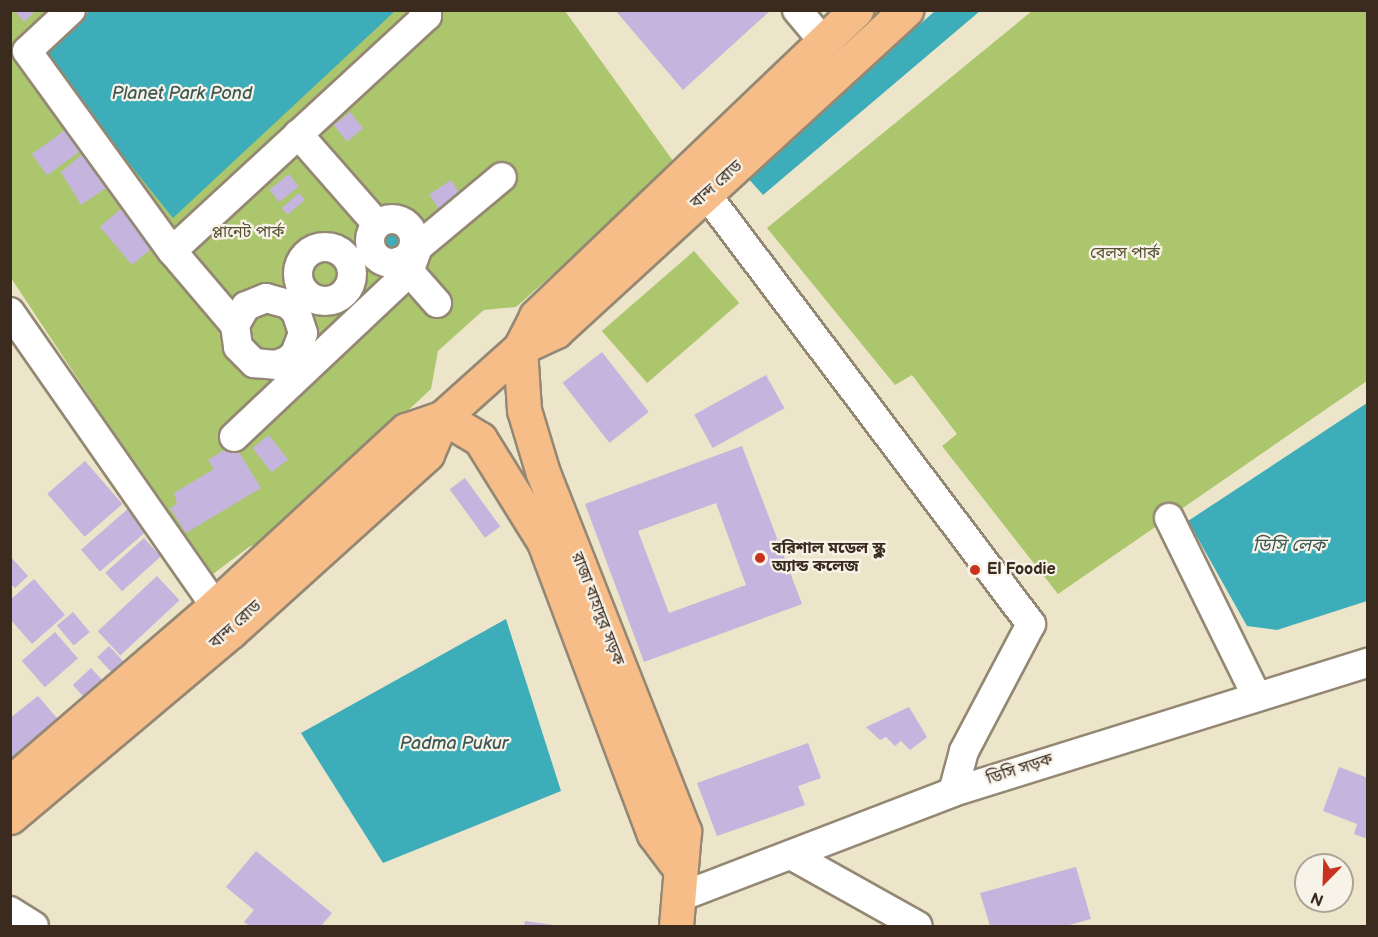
<!DOCTYPE html>
<html>
<head>
<meta charset="utf-8">
<style>
  body { margin:0 }
  #map { position:relative; width:1378px; height:937px; overflow:hidden; background:#ede5c9; font-family:"Balsamiq Sans","Noto Sans Bengali",sans-serif }
  div>[style] { position:absolute }
  [style*='--x'] { left:calc(var(--x)*1px); top:calc(var(--y)*1px); width:calc(var(--w)*1px); rotate:calc(var(--a)*1deg) }
  .green>* { inset:0; background:#abc66c; transform-origin:0 0 }
  .water>* { inset:0; background:#3eadba }
  .round { border-radius:50% }
  .building>* { inset:0; background:#c4b4de; transform-origin:0 0 }
  .roads { filter:drop-shadow(2px 0 #948874) drop-shadow(-2px 0 #948874) drop-shadow(0 2px #948874) drop-shadow(0 -2px #948874) }
  .minor>* { height:28px; margin:-14px; padding:0 14px; transform-origin:14px; border-radius:14px; background:#fff }
  .minor>.ring { margin:-14px; padding:0; box-sizing:content-box; background:none; border:28px solid #fff; border-radius:50% }
  .major>* { height:33px; margin:-16.5px; padding:0 16.5px; transform-origin:16.5px; border-radius:16.5px; background:#f7bd88 }
  .highway>* { height:33px; margin:-16.5px; padding:0 16.5px; transform-origin:16.5px; border-radius:16.5px; background:#f7bd88 }
  .dots>* { width:16px; height:16px; translate:-50% -50%; box-sizing:border-box; border:3px solid #f7f3e8; border-radius:50% }
  span { translate:-50% -50%; white-space:nowrap; text-align:center; line-height:1.15; -webkit-text-stroke:4.5px #f7f3e8; paint-order:stroke }
  .street-label { font-size:16px; color:#3b2a1e }
  .park-label { font-size:16px; color:#575132 }
  .poi-label { font-size:16px; color:#3b2a1e; font-weight:700 }
  .left { translate:0 -50%; text-align:left }
  .water-label { font-size:18px; color:#3c5855; font-style:italic }
  .frame { position:absolute; inset:0; border:12px solid #3b2a1e; pointer-events:none }
  .north { position:absolute; left:1294px; top:853px; width:60px; height:60px; box-sizing:border-box; background:#f7f3e8; border:2px solid #aca397; border-radius:50%; rotate:203deg; font-size:16px; font-weight:700; line-height:24px; text-align:center; color:#3b2a1e }
  .north::after { content:''; display:block; margin:auto; width:21px; height:27px; background:#c8321e; clip-path:polygon(50% 0,100% 100%,50% 72%,0 100%) }
</style>
</head>
<body>
<div id="map">
  <div class="green">
    <div style="clip-path:polygon(11px 11px,565px 11px,676px 165px,516px 307px,484px 310px,478px 315px,438px 351px,431px 389px,270px 539px,249px 547px,209px 577px,11px 278px)"></div>
    <div style="clip-path:polygon(1032px 11px,1367px 11px,1367px 381px,1058px 594px,942px 446px,957px 434px,912px 375px,895px 385px,767px 228px)"></div>
    <div style="left:694px;top:251px;width:69px;height:122px;rotate:49deg"></div>
  </div>
  <div class="water">
    <div style="clip-path:polygon(90px 11px,395px 11px,173px 218px,41px 54px)"></div>
    <div style="clip-path:polygon(935px 11px,980px 11px,763px 195px,746px 176px)"></div>
    <div class="round" style="left:376px;top:226px;width:30px;height:30px"></div>
    <div style="clip-path:polygon(1367px 403px,1367px 601px,1277px 630px,1247px 626px,1188px 521px)"></div>
    <div style="clip-path:polygon(506px 619px,561px 791px,383px 863px,301px 733px)"></div>
  </div>
  <div class="building">
    <div style="clip-path:polygon(14px 10px,37px 10px,24px 22px)"></div>
    <div style="clip-path:polygon(615px 10px,771px 10px,683px 90px)"></div>
    <div style="left:350px;top:112px;width:21px;height:21px;rotate:51deg"></div>
    <div style="left:65px;top:130px;width:26px;height:41px;rotate:54deg"></div>
    <div style="clip-path:polygon(85px 152px,109px 186px,81px 205px,61px 172px)"></div>
    <div style="left:289px;top:174px;width:16px;height:25px;rotate:52deg"></div>
    <div style="left:451px;top:180px;width:20px;height:26px;rotate:57deg"></div>
    <div style="left:299px;top:193px;width:9px;height:23px;rotate:49deg"></div>
    <div style="left:122px;top:208px;width:50px;height:29px;rotate:50deg"></div>
    <div style="left:602px;top:352px;width:76px;height:50px;rotate:52deg"></div>
    <div style="left:766px;top:375px;width:38px;height:82px;rotate:61deg"></div>
    <div style="left:269px;top:435px;width:31px;height:21px;rotate:52deg"></div>
    <div style="clip-path:polygon(234px 444px,261px 488px,186px 533px,170px 508px,177px 504px,174px 493px,214px 469px,208px 460px)"></div>
    <div style="clip-path:polygon(evenodd,742px 446px,802px 604px,644px 662px,585px 504px,742px 446px,716px 503px,746px 585px,669px 613px,638px 531px,716px 503px)"></div>
    <div style="left:85px;top:461px;width:57px;height:50px;rotate:49deg"></div>
    <div style="left:465px;top:478px;width:60px;height:19px;rotate:54deg"></div>
    <div style="left:130px;top:507px;width:29px;height:65px;rotate:49deg"></div>
    <div style="left:144px;top:538px;width:25px;height:52px;rotate:48deg"></div>
    <div style="clip-path:polygon(10px 556px,28px 576px,15px 588px,10px 583px)"></div>
    <div style="left:157px;top:576px;width:33px;height:81px;rotate:47deg"></div>
    <div style="clip-path:polygon(34px 579px,65px 615px,32px 644px,10px 619px,10px 600px)"></div>
    <div style="left:73px;top:612px;width:26px;height:21px;rotate:50deg"></div>
    <div style="left:55px;top:632px;width:35px;height:44px;rotate:49deg"></div>
    <div style="left:109px;top:646px;width:25px;height:16px;rotate:47deg"></div>
    <div style="left:91px;top:668px;width:19px;height:25px;rotate:47deg"></div>
    <div style="clip-path:polygon(38px 696px,62px 724px,10px 767px,10px 718px)"></div>
    <div style="clip-path:polygon(909px 707px,927px 737px,910px 750px,901px 741px,895px 746px,886px 737px,880px 740px,866px 727px)"></div>
    <div style="clip-path:polygon(808px 743px,821px 778px,798px 786px,805px 805px,717px 836px,697px 783px)"></div>
    <div style="clip-path:polygon(1339px 767px,1368px 778px,1368px 839px,1354px 834px,1357px 824px,1323px 811px)"></div>
    <div style="clip-path:polygon(256px 851px,332px 913px,321px 926px,250px 926px,244px 922px,254px 910px,226px 887px)"></div>
    <div style="clip-path:polygon(1076px 867px,1091px 919px,1066px 926px,990px 926px,980px 893px)"></div>
    <div style="clip-path:polygon(525px 921px,553px 925px,553px 926px,524px 926px)"></div>
  </div>
  <div class="roads">
    <div class="minor">
      <div style="--x:71;--y:10;--w:60;--a:137"></div>
      <div style="--x:27;--y:51;--w:247;--a:54.1"></div>
      <div style="--x:172;--y:251;--w:347;--a:-42.7"></div>
      <div style="--x:427;--y:16;--w:7;--a:-124"></div>
      <div style="--x:797;--y:10;--w:39;--a:50"></div>
      <div style="--x:298;--y:134;--w:120;--a:48.7"></div>
      <div style="--x:706;--y:194;--w:539;--a:52.92"></div>
      <div style="--x:1031;--y:624;--w:144;--a:117.8"></div>
      <div style="--x:964;--y:751;--w:42;--a:105"></div>
      <div class="ring" style="left:370px;top:219px;width:16px;height:16px"></div>
      <div class="ring" style="left:298px;top:247px;width:26px;height:26px"></div>
      <div style="--x:172;--y:251;--w:97;--a:49.6"></div>
      <div style="--x:235;--y:325;--w:22;--a:82"></div>
      <div style="--x:238;--y:347;--w:23;--a:45"></div>
      <div style="--x:254;--y:363;--w:22;--a:5"></div>
      <div style="--x:276;--y:365;--w:12;--a:-20"></div>
      <div style="--x:287;--y:361;--w:11;--a:-41"></div>
      <div style="--x:295;--y:354;--w:22;--a:-69"></div>
      <div style="--x:303;--y:333;--w:22;--a:-108"></div>
      <div style="--x:296;--y:312;--w:11;--a:-135"></div>
      <div style="--x:288;--y:304;--w:23;--a:-165"></div>
      <div style="--x:266;--y:298;--w:22;--a:158"></div>
      <div style="--x:246;--y:306;--w:22;--a:120"></div>
      <div style="--x:400;--y:261;--w:56;--a:48.6"></div>
      <div style="--x:10;--y:312;--w:358;--a:55.1"></div>
      <div style="--x:234;--y:437;--w:241;--a:-43.3"></div>
      <div style="--x:409;--y:272;--w:27;--a:-70"></div>
      <div style="--x:418;--y:247;--w:109;--a:-39.8"></div>
      <div style="--x:1169;--y:518;--w:199;--a:63.8"></div>
      <div style="--x:791;--y:855;--w:145;--a:29.2"></div>
      <div style="--x:680;--y:897;--w:292;--a:-21"></div>
      <div style="--x:953;--y:792;--w:435;--a:-17.3"></div>
      <div style="--x:10;--y:911;--w:28;--a:32"></div>
    </div>
    <div class="major">
      <div style="--x:520;--y:348;--w:62;--a:86.3"></div>
      <div style="--x:524;--y:410;--w:66;--a:73.2"></div>
      <div style="--x:543;--y:473;--w:385;--a:68.5"></div>
      <div style="--x:684;--y:831;--w:95;--a:94.8"></div>
      <div style="--x:443;--y:417;--w:43;--a:30.7"></div>
      <div style="--x:480;--y:439;--w:121;--a:58.1"></div>
      <div style="--x:544;--y:542;--w:312;--a:69.4"></div>
      <div style="--x:654;--y:834;--w:40;--a:53"></div>
    </div>
    <div class="highway">
      <div style="--x:520;--y:348;--w:36;--a:-63"></div>
      <div style="--x:536;--y:316;--w:443;--a:-43.7"></div>
      <div style="--x:10;--y:783;--w:271;--a:-40.8"></div>
      <div style="--x:215;--y:606;--w:260;--a:-42.7"></div>
      <div style="--x:406;--y:430;--w:39;--a:-19"></div>
      <div style="--x:10;--y:817;--w:287;--a:-40.1"></div>
      <div style="--x:230;--y:632;--w:266;--a:-42.1"></div>
      <div style="--x:427;--y:454;--w:40;--a:-66.6"></div>
      <div style="--x:443;--y:417;--w:103;--a:-41.9"></div>
      <div style="--x:520;--y:348;--w:40;--a:-25"></div>
      <div style="--x:556;--y:331;--w:475;--a:-42.5"></div>
    </div>
  </div>
  <div class="dots">
    <div style="left:760px;top:558px;background:#c8321e"></div>
    <div style="left:975px;top:570px;background:#c8321e"></div>
  </div>
  <div class="street-label">
    <span style="left:717px;top:185px;rotate:-42deg">বান্দ রোড</span>
    <span style="left:597px;top:609px;rotate:69deg">রাজা বাহাদুর সড়ক</span>
    <span style="left:236px;top:625px;rotate:-42deg">বান্দ রোড</span>
    <span style="left:1020px;top:770px;rotate:-18deg">ডিসি সড়ক</span>
  </div>
  <div class="park-label">
    <span style="left:248px;top:233px">প্লানেট পার্ক</span>
    <span style="left:1125px;top:254px">বেলস পার্ক</span>
  </div>
  <div class="poi-label">
    <span class="left" style="left:772px;top:558px">বরিশাল মডেল স্কুল<br>অ্যান্ড কলেজ</span>
    <span class="left" style="left:987px;top:570px">El Foodie</span>
  </div>
  <div class="water-label">
    <span style="left:182px;top:94px">Planet Park Pond</span>
    <span style="left:1289px;top:546px">ডিসি লেক</span>
    <span style="left:454px;top:744px">Padma Pukur</span>
  </div>
  <div class="frame"></div>
  <div class="north">N</div>
</div>
</body>
</html>
